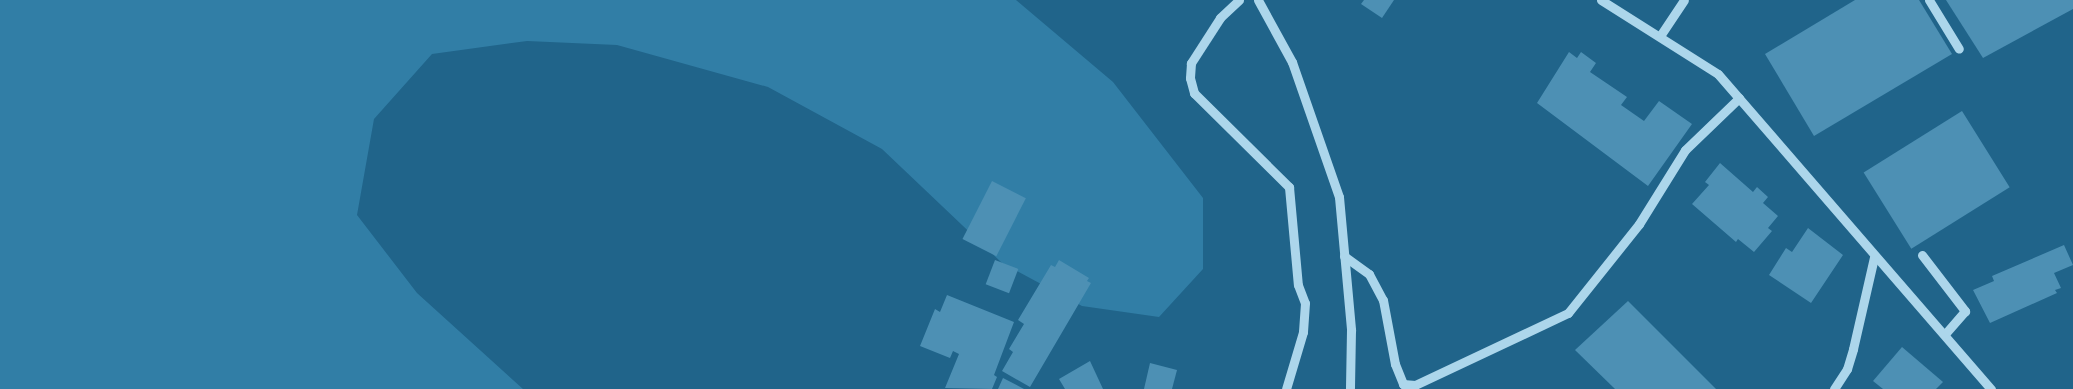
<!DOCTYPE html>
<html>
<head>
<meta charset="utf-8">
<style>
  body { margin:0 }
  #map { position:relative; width:2073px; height:389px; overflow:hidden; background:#20648a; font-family:"IBM Plex Sans",sans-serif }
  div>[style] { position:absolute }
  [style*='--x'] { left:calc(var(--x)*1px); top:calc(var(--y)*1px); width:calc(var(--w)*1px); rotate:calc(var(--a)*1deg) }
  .green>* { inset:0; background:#317ea6 }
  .building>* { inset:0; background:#4d90b4; transform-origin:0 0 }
  .minor>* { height:9px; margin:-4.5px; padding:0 4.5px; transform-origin:4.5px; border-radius:4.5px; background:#acd6eb }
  span { translate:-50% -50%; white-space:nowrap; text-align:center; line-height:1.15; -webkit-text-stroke:5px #20648a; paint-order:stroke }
</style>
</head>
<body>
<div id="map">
  <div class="green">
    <div style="clip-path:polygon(0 0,1016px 0,1113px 82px,1203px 198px,1203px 269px,1159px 317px,1082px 306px,1002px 263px,882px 149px,768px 87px,617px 45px,527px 41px,432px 54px,374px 119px,357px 215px,417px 293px,523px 389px,0 389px)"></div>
  </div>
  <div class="building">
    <div style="clip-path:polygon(1364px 0,1394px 0,1382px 18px,1361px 4px)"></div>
    <div style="clip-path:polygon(1855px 0,1919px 0,1952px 54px,1814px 136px,1765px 54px)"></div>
    <div style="clip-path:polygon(1946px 0,2073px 0,2073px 9px,1983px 58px)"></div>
    <div style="clip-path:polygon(1569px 52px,1577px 58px,1581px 52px,1596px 63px,1590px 72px,1627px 97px,1621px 105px,1644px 121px,1659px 101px,1692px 124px,1648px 186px,1537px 103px)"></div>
    <div style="left:1962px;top:111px;width:90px;height:116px;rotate:58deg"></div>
    <div style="clip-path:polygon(1720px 163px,1753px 192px,1757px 187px,1768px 197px,1763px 203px,1778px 216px,1768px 228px,1772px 231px,1754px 252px,1738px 239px,1736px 242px,1692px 204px,1709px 185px,1705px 182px)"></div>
    <div style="left:992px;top:181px;width:38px;height:65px;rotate:27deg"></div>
    <div style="clip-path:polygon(1808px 228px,1843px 255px,1811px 303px,1769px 275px,1786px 248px,1792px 252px)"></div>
    <div style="clip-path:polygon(2064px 245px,2073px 265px,2054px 273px,2061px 288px,2055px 290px,2057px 293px,1990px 323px,1973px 290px,1994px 281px,1992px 276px)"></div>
    <div style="left:995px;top:260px;width:25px;height:26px;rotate:21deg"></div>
    <div style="clip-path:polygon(1059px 260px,1089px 278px,1087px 281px,1091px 283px,1030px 387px,1002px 371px,1013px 352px,1009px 349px,1024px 324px,1018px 320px,1051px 265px,1055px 267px)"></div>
    <div style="clip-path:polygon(947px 295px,1014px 322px,994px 375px,997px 377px,992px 389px,945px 388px,959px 354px,953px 351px,950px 358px,920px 346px,935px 309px,940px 312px)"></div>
    <div style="clip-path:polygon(1628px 301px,1716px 389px,1615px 389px,1575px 350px)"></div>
    <div style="clip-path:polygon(1902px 347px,1943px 382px,1936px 389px,1883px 389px,1873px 381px)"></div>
    <div style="clip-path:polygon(1090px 361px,1103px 389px,1065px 389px,1059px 379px)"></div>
    <div style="clip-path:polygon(1150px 363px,1177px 370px,1172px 389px,1144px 389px)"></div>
    <div style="clip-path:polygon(1003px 378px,1024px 389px,998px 389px)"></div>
  </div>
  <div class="minor">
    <div style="--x:1239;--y:0;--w:26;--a:137"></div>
    <div style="--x:1220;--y:18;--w:54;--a:122.8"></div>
    <div style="--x:1191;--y:63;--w:15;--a:94"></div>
    <div style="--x:1190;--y:78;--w:16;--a:75"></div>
    <div style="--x:1194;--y:93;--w:134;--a:44.7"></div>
    <div style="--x:1289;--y:187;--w:98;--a:84.8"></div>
    <div style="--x:1298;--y:285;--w:19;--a:69"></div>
    <div style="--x:1305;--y:303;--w:29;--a:94"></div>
    <div style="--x:1303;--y:332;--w:59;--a:106.6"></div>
    <div style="--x:1258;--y:0;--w:71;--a:61.3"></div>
    <div style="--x:1292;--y:62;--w:143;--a:70.8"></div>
    <div style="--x:1339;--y:197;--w:134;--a:84.8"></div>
    <div style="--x:1351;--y:330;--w:59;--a:91"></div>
    <div style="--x:1601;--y:0;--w:138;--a:32.3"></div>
    <div style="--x:1718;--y:74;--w:417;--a:49.1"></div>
    <div style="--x:1929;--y:0;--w:57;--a:58.5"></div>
    <div style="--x:1660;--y:36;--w:43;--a:-56.3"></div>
    <div style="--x:1922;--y:255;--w:71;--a:52.5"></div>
    <div style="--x:1965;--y:311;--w:30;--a:131"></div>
    <div style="--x:1344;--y:256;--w:31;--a:36"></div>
    <div style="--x:1369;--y:274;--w:30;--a:62"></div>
    <div style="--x:1383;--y:300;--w:65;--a:79.4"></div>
    <div style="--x:1395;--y:364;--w:22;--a:68"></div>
    <div style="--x:1403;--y:384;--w:12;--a:5"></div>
    <div style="--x:1415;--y:385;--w:169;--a:-25.2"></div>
    <div style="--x:1568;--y:313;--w:114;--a:-51.4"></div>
    <div style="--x:1639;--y:224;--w:87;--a:-58.1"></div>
    <div style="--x:1685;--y:150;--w:75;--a:-43.9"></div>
    <div style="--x:1834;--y:389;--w:24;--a:-57"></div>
    <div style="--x:1847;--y:369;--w:21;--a:-73"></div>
    <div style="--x:1853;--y:349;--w:94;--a:-77.1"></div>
  </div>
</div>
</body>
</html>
